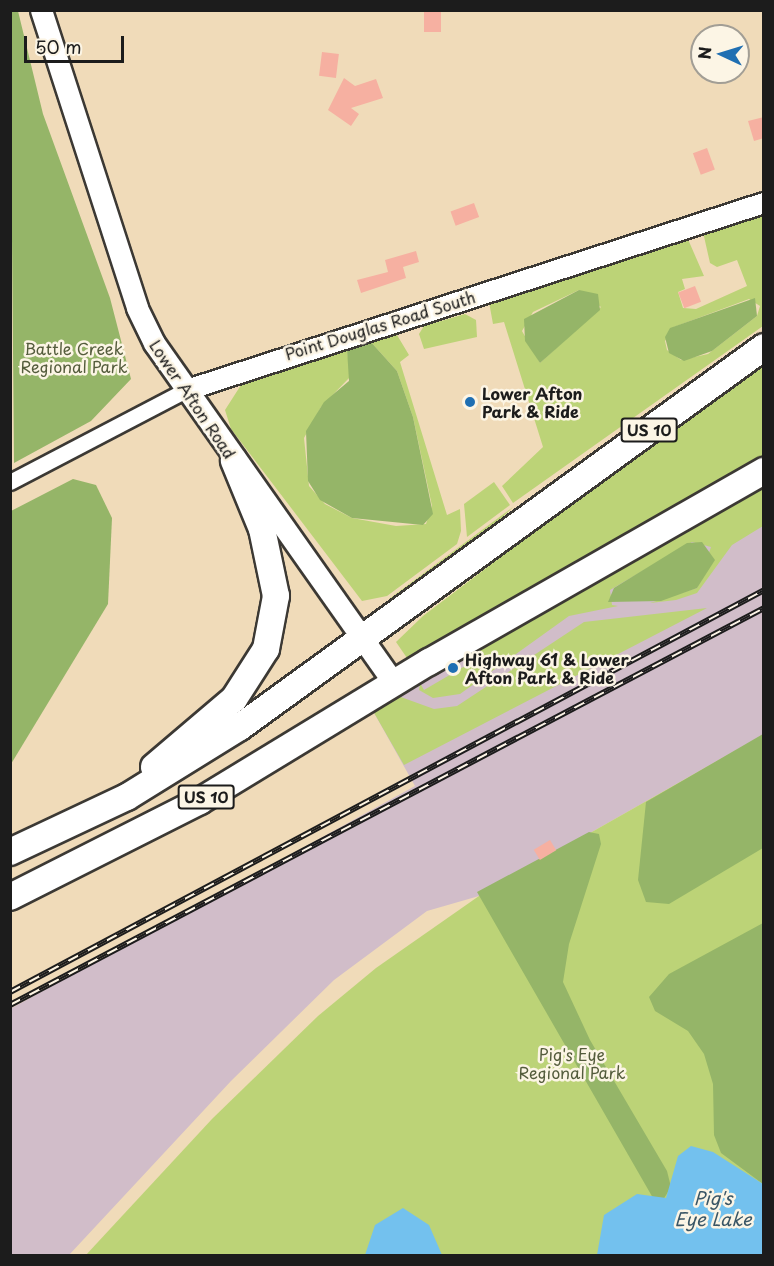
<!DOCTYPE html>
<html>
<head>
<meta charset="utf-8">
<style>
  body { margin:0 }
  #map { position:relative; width:774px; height:1266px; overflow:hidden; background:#f0dbb9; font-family:"Playpen Sans",sans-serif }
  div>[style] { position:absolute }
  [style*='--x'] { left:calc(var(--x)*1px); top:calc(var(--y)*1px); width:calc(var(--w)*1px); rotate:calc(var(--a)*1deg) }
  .industrial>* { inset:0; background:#d1bdc9 }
  .green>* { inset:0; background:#bcd377 }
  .forest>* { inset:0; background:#95b568 }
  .water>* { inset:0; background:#73c1ee }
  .building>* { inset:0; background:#f6b0a1; transform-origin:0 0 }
  .roads { filter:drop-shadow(2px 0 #3c3934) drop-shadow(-2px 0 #3c3934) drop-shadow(0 2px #3c3934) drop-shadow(0 -2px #3c3934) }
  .minor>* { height:15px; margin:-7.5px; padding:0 7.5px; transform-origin:7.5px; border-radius:7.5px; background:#fff }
  .tertiary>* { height:20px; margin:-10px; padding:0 10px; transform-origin:10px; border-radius:10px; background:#fff }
  .secondary>* { height:21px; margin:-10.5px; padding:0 10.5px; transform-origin:10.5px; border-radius:10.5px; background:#fff }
  .trunk>* { height:26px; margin:-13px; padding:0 13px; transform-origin:13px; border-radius:13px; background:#fff }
  .rail>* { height:6px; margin-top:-3px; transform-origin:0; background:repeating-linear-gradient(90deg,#fcf5e5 0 11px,#1c1c1c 0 22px); box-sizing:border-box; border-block:2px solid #1c1c1c }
  .dots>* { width:16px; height:16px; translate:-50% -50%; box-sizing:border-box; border:3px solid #fcf5e5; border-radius:50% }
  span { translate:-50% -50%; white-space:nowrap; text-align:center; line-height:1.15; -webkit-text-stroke:5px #fcf5e5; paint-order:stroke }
  .shield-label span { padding:2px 4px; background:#fcf5e5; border:2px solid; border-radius:4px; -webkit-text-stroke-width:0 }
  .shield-label { font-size:15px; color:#1c1c1c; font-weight:700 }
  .street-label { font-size:16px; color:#1c1c1c }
  .park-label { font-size:16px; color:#545c3c }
  .poi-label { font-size:16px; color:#1c1c1c; font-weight:700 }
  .left { translate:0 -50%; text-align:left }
  .water-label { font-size:18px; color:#3a5666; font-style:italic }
  .frame { position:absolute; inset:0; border:12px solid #1c1c1c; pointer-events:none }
  .north { position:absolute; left:690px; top:24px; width:60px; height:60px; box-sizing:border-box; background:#fcf5e5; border:2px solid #a29e95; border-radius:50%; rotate:274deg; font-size:16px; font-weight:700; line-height:24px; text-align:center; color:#1c1c1c }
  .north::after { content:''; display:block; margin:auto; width:21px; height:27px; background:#1f6fb2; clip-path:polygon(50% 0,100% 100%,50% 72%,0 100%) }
  .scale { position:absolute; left:24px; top:36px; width:100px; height:27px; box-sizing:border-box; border:3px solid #1c1c1c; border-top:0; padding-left:8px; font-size:18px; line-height:21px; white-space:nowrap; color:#1c1c1c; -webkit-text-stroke:4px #fcf5e5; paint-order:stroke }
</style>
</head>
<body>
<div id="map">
  <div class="industrial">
    <div style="clip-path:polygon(763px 485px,763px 735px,479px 896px,427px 911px,334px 980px,231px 1081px,69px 1255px,11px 1255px,10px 1009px,415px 786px,373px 711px)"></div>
  </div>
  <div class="green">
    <div style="clip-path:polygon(evenodd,763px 210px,763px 326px,513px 503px,502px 486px,543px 447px,504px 322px,493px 324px,489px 302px,687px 237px,704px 276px,682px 279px,685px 289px,678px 292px,683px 308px,696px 309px,747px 286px,737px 260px,717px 267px,710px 263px,703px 232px,763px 210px,579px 290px,601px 307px,540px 363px,522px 331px,533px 312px,579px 290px,763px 210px,749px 299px,760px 306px,757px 316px,708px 354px,681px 360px,667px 350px,665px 341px,674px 327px,749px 299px)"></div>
    <div style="clip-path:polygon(465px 314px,476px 320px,477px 337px,424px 349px,419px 334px,424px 326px)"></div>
    <div style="clip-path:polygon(397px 335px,409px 355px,400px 362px,447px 515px,460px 509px,461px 531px,457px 544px,387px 596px,362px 601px,231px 429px,225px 410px,241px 385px,347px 349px,350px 377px,321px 407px,304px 438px,309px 486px,325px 504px,352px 518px,396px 526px,426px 524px,432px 506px,413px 417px,397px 371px,370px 341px)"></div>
    <div style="clip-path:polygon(763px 358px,763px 459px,407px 658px,396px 642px,423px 616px)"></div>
    <div style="clip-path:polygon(494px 482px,510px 505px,467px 537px,464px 504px)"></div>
    <div style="clip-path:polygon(763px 485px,763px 526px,732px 545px,697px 593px,676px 600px,650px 603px,697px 588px,711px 547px,692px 542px,610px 590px,612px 605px,618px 606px,569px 616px,460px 694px,433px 698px,419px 690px,420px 683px,424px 690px,477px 659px,473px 651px)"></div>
    <div style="clip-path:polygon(513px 507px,499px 521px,389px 600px,389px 599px)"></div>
    <div style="clip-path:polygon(707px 608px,404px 765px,373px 711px,398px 696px,434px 709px,457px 706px,584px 622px)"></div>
    <div style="clip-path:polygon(763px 735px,763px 1255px,85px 1256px,212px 1119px,318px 1016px,376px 968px,479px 896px)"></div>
  </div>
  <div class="forest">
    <div style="clip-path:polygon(10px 11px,18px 11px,43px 114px,110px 298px,131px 379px,91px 421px,14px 463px)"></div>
    <div style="clip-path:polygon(579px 290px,598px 294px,600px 310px,540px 363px,525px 341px,524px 319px)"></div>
    <div style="clip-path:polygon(755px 298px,757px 316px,712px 351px,684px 361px,669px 353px,665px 337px,670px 328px)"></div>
    <div style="clip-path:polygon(370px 341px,397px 371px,413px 417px,433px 514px,423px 525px,352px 518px,320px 500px,308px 481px,306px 431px,324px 402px,349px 381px,347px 349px)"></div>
    <div style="clip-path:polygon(73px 479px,96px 485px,112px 518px,108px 604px,11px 764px,11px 511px)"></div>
    <div style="clip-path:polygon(702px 542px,715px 560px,697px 588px,661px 601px,608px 602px,614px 588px,687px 543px)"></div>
    <div style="clip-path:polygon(763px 734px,763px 848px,669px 904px,646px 902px,638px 880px,646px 802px)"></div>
    <div style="clip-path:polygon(589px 832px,599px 834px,601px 844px,569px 944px,563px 982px,590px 1040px,667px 1171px,671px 1187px,663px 1200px,653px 1198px,477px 892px)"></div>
    <div style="clip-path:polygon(763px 923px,763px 1184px,721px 1153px,714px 1135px,713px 1084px,704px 1054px,688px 1031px,655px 1011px,649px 997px,669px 974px)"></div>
  </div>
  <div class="water">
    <div style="clip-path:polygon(691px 1146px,713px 1152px,763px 1184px,763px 1255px,597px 1255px,604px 1215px,637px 1194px,666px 1198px,678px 1156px)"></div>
    <div style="clip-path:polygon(403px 1208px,429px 1225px,442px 1255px,365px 1255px,375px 1225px)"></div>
  </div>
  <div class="building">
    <div style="left:424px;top:10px;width:17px;height:22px"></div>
    <div style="left:322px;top:52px;width:17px;height:24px;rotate:7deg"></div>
    <div style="clip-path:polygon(344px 78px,355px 86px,376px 79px,383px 98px,351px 108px,359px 114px,351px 126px,328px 110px)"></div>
    <div style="clip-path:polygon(764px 117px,764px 138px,754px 141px,748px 121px)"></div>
    <div style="left:707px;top:148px;width:23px;height:15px;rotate:70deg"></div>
    <div style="left:474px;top:203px;width:15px;height:25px;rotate:70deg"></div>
    <div style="clip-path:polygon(416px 251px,419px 262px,403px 267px,406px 278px,361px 293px,357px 280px,388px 272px,385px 260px)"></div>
    <div style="left:695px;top:286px;width:17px;height:18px;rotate:69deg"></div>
    <div style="left:550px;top:840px;width:12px;height:19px;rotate:59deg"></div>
  </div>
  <div class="roads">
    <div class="minor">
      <div style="--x:10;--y:482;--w:196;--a:-27.6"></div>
    </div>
    <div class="tertiary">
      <div style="--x:184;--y:391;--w:610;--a:-17.96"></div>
    </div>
    <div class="secondary">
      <div style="--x:41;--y:10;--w:313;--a:72.1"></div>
      <div style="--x:137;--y:308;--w:39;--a:64"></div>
      <div style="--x:154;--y:343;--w:416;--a:54.8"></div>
    </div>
    <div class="trunk">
      <div style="--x:154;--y:767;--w:105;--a:-40.4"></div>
      <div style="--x:234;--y:699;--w:59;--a:-57.4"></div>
      <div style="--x:266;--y:649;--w:54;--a:-79.3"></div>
      <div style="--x:276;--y:596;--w:68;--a:-101.8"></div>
      <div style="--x:262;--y:529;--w:74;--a:-112.4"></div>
      <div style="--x:10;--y:852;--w:129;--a:-25.2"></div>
      <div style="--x:127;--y:797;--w:133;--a:-31.8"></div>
      <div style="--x:240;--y:727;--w:647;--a:-35.95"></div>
      <div style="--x:10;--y:897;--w:213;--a:-26.8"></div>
      <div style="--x:200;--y:801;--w:268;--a:-31.3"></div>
      <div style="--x:429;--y:662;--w:386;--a:-29.7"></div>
    </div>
  </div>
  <div class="rail">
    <div style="--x:10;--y:992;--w:854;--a:-28.06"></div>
    <div style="--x:10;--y:1005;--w:852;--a:-27.77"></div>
  </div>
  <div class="dots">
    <div style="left:470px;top:402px;background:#1f6fb2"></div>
    <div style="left:453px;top:668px;background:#1f6fb2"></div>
  </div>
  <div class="shield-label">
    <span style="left:649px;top:430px">US 10</span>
    <span style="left:206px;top:797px">US 10</span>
  </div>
  <div class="street-label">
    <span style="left:380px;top:325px;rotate:-17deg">Point Douglas Road South</span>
    <span style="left:193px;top:399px;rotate:56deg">Lower Afton Road</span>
  </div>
  <div class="park-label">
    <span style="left:74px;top:357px">Battle Creek<br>Regional Park</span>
    <span style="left:572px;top:1063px">Pig's Eye<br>Regional Park</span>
  </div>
  <div class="poi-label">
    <span class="left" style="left:482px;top:402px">Lower Afton<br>Park &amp; Ride</span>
    <span class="left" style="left:465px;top:668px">Highway 61 &amp; Lower<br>Afton Park &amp; Ride</span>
  </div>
  <div class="water-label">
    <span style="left:713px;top:1209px">Pig's<br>Eye Lake</span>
  </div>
  <div class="frame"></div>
  <div class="north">N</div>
  <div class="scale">50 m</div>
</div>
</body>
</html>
